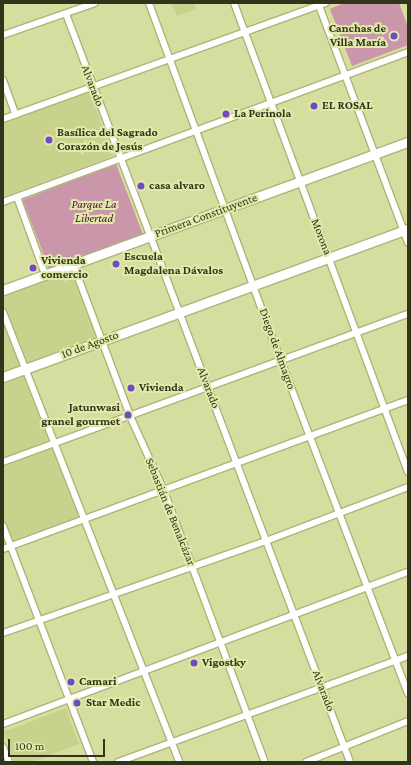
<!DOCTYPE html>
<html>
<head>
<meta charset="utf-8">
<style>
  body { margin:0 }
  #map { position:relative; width:411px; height:765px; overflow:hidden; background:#d5dd9f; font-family:"Crimson Pro",serif }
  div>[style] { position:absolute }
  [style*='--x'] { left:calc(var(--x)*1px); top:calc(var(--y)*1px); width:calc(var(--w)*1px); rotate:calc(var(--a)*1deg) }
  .built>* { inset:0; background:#c9d28c }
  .green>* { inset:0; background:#ca96aa; transform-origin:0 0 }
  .roads { filter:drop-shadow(1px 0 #adb478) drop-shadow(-1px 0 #adb478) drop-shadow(0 1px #adb478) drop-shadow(0 -1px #adb478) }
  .minor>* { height:6px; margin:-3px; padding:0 3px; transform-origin:3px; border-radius:3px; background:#fff }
  .secondary>* { height:9px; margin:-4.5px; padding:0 4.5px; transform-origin:4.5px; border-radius:4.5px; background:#fff }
  .dots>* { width:11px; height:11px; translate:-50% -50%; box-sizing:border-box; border:2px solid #e2eaab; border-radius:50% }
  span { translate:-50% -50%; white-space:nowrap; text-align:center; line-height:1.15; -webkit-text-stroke:4px #e2eaab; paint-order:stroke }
  .poi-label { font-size:12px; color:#31341b; font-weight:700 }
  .right { translate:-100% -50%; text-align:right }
  .left { translate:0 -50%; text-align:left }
  .street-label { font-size:12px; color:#31341b }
  .park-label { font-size:12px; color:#540931; font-style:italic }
  .frame { position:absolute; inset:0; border:4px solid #31341b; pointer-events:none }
  .scale { position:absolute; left:8px; top:739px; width:97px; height:18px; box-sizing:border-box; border:2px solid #31341b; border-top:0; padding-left:5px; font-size:12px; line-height:14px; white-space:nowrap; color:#31341b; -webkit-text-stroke:3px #e2eaab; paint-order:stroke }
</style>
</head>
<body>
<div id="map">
  <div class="built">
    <div style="clip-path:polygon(171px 3px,194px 3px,196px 9px,177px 16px)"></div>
    <div style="clip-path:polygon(89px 90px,113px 156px,3px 197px,3px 122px)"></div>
    <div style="clip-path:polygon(70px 267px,97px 339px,26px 366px,3px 305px,3px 293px)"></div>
    <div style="clip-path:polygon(3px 320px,80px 520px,3px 547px)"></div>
    <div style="clip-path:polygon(66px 708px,79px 744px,32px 762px,15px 762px,4px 732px)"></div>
  </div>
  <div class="green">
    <div style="clip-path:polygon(344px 3px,399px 3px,408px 27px,408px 45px,352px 66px,330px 9px)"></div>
    <div style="left:116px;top:164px;width:76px;height:100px;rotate:69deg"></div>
  </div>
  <div class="roads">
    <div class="minor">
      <div style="--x:149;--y:3;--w:382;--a:69.8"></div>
      <div style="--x:281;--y:361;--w:356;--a:69.1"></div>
      <div style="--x:234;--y:3;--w:500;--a:69.65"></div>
      <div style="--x:318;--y:3;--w:256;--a:69.4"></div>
      <div style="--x:66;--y:14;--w:800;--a:69.21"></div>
      <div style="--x:3;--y:35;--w:97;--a:-19.2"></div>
      <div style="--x:3;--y:80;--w:37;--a:70"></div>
      <div style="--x:3;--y:119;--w:343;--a:-19.8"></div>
      <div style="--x:17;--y:197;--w:82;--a:70"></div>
      <div style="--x:3;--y:202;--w:432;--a:-20.3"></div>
      <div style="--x:73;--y:264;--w:162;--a:69.4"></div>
      <div style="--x:130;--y:416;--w:82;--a:65.6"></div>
      <div style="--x:164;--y:491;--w:289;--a:69.6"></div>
      <div style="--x:3;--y:312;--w:483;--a:68.6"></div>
      <div style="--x:3;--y:462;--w:431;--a:-20.1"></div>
      <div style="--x:3;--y:526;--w:253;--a:69.1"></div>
      <div style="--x:3;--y:549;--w:432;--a:-20.2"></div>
      <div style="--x:3;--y:633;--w:279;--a:-19.3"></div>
      <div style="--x:266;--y:541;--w:152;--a:-20.8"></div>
      <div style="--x:3;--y:724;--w:433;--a:-20.6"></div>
      <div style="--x:3;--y:747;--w:16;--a:68"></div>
      <div style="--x:118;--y:762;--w:309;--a:-20.1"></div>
      <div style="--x:306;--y:762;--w:110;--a:-21.9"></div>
    </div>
    <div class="secondary">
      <div style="--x:3;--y:290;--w:431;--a:-20.1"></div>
      <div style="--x:3;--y:377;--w:431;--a:-20.1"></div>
    </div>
  </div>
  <div class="dots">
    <div style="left:394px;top:36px;background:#7149c2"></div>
    <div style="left:314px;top:106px;background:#7149c2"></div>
    <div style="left:226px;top:114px;background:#7149c2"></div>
    <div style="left:49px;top:140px;background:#7149c2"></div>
    <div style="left:141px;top:186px;background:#7149c2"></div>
    <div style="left:116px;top:264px;background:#7149c2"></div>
    <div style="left:33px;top:268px;background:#7149c2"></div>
    <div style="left:131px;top:388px;background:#7149c2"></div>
    <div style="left:128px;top:415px;background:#7149c2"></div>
    <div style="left:194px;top:663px;background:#7149c2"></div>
    <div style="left:71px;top:682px;background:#7149c2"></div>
    <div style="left:77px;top:703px;background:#7149c2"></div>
  </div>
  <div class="poi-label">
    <span class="right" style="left:386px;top:36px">Canchas de<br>Villa María</span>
    <span class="left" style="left:322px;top:106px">EL ROSAL</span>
    <span class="left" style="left:234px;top:114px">La Perinola</span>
    <span class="left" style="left:57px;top:140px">Basílica del Sagrado<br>Corazón de Jesús</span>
    <span class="left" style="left:149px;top:186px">casa alvaro</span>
    <span class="left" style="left:124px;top:264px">Escuela<br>Magdalena Dávalos</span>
    <span class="left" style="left:41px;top:268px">Vivienda<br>comercio</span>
    <span class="left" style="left:139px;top:388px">Vivienda</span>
    <span class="right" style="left:120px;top:415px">Jatunwasi<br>granel gourmet</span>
    <span class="left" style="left:202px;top:663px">Vigostky</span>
    <span class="left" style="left:79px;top:682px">Camari</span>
    <span class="left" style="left:86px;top:703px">Star Medic</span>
  </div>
  <div class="street-label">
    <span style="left:92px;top:86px;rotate:69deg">Alvarado</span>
    <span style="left:206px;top:216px;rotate:-20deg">Primera Constituyente</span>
    <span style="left:321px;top:237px;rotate:69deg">Morona</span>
    <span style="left:90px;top:345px;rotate:-20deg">10 de Agosto</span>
    <span style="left:277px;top:349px;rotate:70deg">Diego de Almagro</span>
    <span style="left:208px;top:388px;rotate:69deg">Alvarado</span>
    <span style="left:170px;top:512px;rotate:68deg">Sebastián de Benalcázar</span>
    <span style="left:323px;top:691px;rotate:69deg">Alvarado</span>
  </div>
  <div class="park-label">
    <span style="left:94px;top:212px">Parque La<br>Libertad</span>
  </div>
  <div class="frame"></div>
  <div class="scale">100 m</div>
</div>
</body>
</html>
